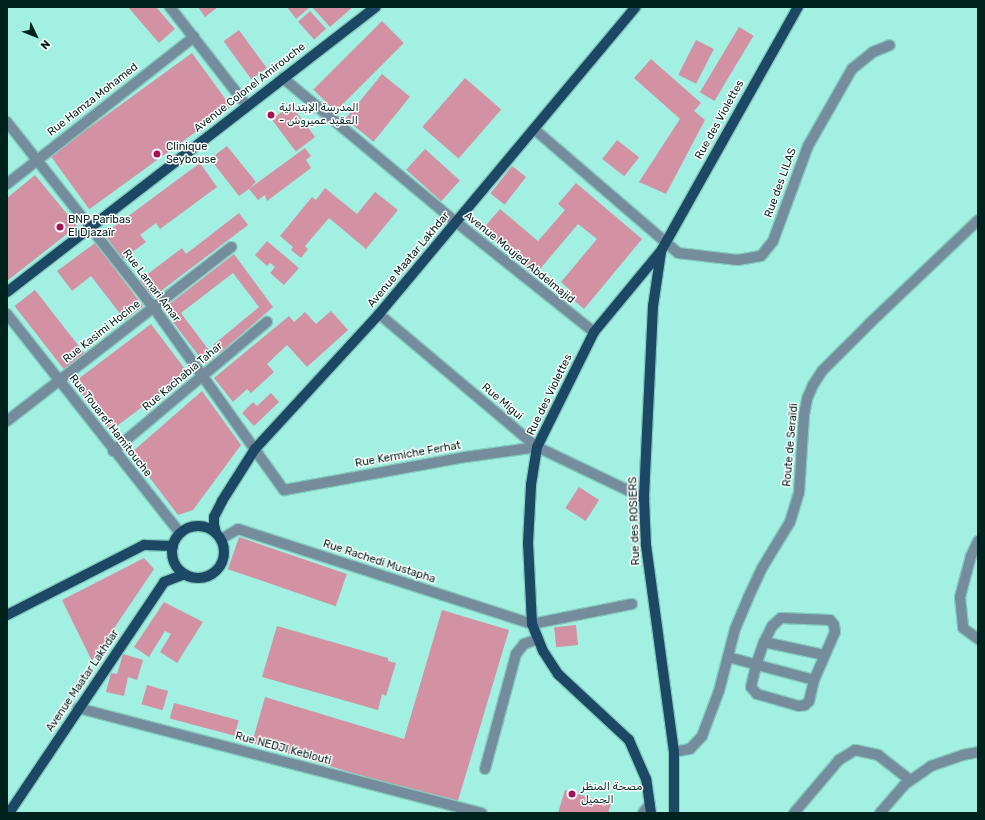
<!DOCTYPE html>
<html>
<head>
<meta charset="utf-8">
<style>
  body { margin:0 }
  #map { position:relative; width:985px; height:820px; overflow:hidden; background:#a1f0e1; font-family:Rubik,"Noto Naskh Arabic",sans-serif }
  div>[style] { position:absolute }
  [style*='--x'] { left:calc(var(--x)*1px); top:calc(var(--y)*1px); width:calc(var(--w)*1px); rotate:calc(var(--a)*1deg) }
  .building>* { inset:0; background:#d292a3; transform-origin:0 0 }
  .roads { filter:drop-shadow(1px 0 #84cbbe) drop-shadow(-1px 0 #84cbbe) drop-shadow(0 1px #84cbbe) drop-shadow(0 -1px #84cbbe) }
  .minor>* { height:10px; margin:-5px; padding:0 5px; transform-origin:5px; border-radius:5px; background:#758c9d }
  .major>* { height:10px; margin:-5px; padding:0 5px; transform-origin:5px; border-radius:5px; background:#1d4865 }
  .major>.ring { margin:-5px; padding:0; box-sizing:content-box; background:none; border:10px solid #1d4865; border-radius:50% }
  .dots>* { width:11px; height:11px; translate:-50% -50%; box-sizing:border-box; border:2px solid #fff; border-radius:50% }
  span { translate:-50% -50%; white-space:nowrap; text-align:center; line-height:1.15; -webkit-text-stroke:3px #fff; paint-order:stroke }
  .street-label { font-size:11px; color:#00221d }
  .poi-label { font-size:11px; color:#00221d }
  .left { translate:0 -50%; text-align:left }
  .frame { position:absolute; inset:0; border:8px solid #00221d; pointer-events:none }
  .north { position:absolute; left:16px; top:16px; width:40px; height:40px; -webkit-text-stroke:3px #fff; paint-order:stroke; rotate:133deg; font-size:11px; font-weight:700; line-height:16px; text-align:center; color:#00221d }
  .north::after { content:''; display:block; margin:auto; width:14px; height:18px; background:#00221d; clip-path:polygon(50% 0,100% 100%,50% 72%,0 100%) }
</style>
</head>
<body>
<div id="map">
  <div class="building">
    <div style="clip-path:polygon(128px 7px,156px 7px,175px 29px,159px 43px)"></div>
    <div style="clip-path:polygon(198px 7px,218px 7px,205px 17px)"></div>
    <div style="clip-path:polygon(287px 7px,310px 7px,296px 19px)"></div>
    <div style="clip-path:polygon(312px 7px,353px 7px,330px 27px)"></div>
    <div style="left:310px;top:11px;width:24px;height:16px;rotate:48deg"></div>
    <div style="left:382px;top:21px;width:31px;height:97px;rotate:45deg"></div>
    <div style="left:739px;top:27px;width:17px;height:76px;rotate:31deg"></div>
    <div style="left:239px;top:30px;width:47px;height:19px;rotate:54deg"></div>
    <div style="left:696px;top:40px;width:20px;height:39px;rotate:27deg"></div>
    <div style="left:192px;top:53px;width:66px;height:175px;rotate:54deg"></div>
    <div style="clip-path:polygon(651px 59px,701px 103px,694px 111px,705px 120px,666px 194px,639px 182px,680px 119px,634px 78px)"></div>
    <div style="left:382px;top:74px;width:36px;height:58px;rotate:39deg"></div>
    <div style="left:465px;top:78px;width:48px;height:65px;rotate:41deg"></div>
    <div style="left:291px;top:105px;width:40px;height:24px;rotate:53deg"></div>
    <div style="left:617px;top:140px;width:28px;height:24px;rotate:38deg"></div>
    <div style="clip-path:polygon(227px 146px,256px 182px,249px 189px,305px 148px,311px 156px,306px 160px,311px 168px,267px 201px,265px 195px,258px 200px,249px 189px,239px 196px,214px 164px,219px 160px,215px 155px)"></div>
    <div style="left:425px;top:149px;width:47px;height:28px;rotate:42deg"></div>
    <div style="clip-path:polygon(200px 163px,217px 187px,160px 229px,156px 223px,140px 235px,146px 242px,123px 259px,104px 234px)"></div>
    <div style="left:512px;top:166px;width:18px;height:35px;rotate:38deg"></div>
    <div style="clip-path:polygon(35px 175px,77px 226px,7px 281px,7px 198px)"></div>
    <div style="clip-path:polygon(576px 183px,642px 239px,584px 309px,569px 296px,572px 292px,561px 282px,597px 239px,578px 224px,535px 275px,482px 230px,500px 209px,538px 241px,565px 210px,558px 204px)"></div>
    <div style="clip-path:polygon(325px 188px,357px 214px,375px 192px,398px 210px,366px 249px,329px 218px,305px 246px,308px 249px,301px 258px,291px 250px,293px 247px,280px 236px,312px 197px,316px 200px)"></div>
    <div style="clip-path:polygon(239px 213px,248px 225px,153px 297px,140px 280px,182px 248px,186px 254px)"></div>
    <div style="clip-path:polygon(267px 241px,299px 268px,284px 285px,270px 273px,275px 267px,270px 263px,267px 266px,255px 255px)"></div>
    <div style="clip-path:polygon(95px 243px,143px 306px,125px 320px,91px 276px,72px 291px,57px 271px)"></div>
    <div style="clip-path:polygon(234px 254px,273px 307px,220px 353px,213px 345px,259px 307px,233px 273px,181px 313px,214px 357px,205px 364px,163px 309px)"></div>
    <div style="left:35px;top:290px;width:80px;height:26px;rotate:52deg"></div>
    <div style="clip-path:polygon(331px 311px,348px 330px,307px 367px,287px 345px,267px 364px,274px 372px,251px 393px,247px 389px,233px 402px,214px 378px,289px 316px,294px 322px,305px 312px,316px 324px)"></div>
    <div style="left:151px;top:324px;width:61px;height:97px;rotate:53deg"></div>
    <div style="clip-path:polygon(202px 391px,241px 445px,193px 510px,178px 515px,131px 453px)"></div>
    <div style="clip-path:polygon(271px 393px,279px 402px,254px 426px,242px 413px,253px 402px,257px 406px)"></div>
    <div style="left:579px;top:487px;width:24px;height:25px;rotate:33deg"></div>
    <div style="left:239px;top:537px;width:114px;height:34px;rotate:19deg"></div>
    <div style="clip-path:polygon(144px 558px,154px 569px,92px 661px,62px 600px)"></div>
    <div style="clip-path:polygon(164px 602px,203px 622px,177px 663px,160px 652px,171px 634px,165px 631px,149px 657px,134px 647px)"></div>
    <div style="clip-path:polygon(442px 610px,509px 630px,457px 804px,252px 743px,265px 697px,404px 739px)"></div>
    <div style="left:576px;top:625px;width:20px;height:22px;rotate:84deg"></div>
    <div style="clip-path:polygon(277px 626px,388px 658px,388px 661px,396px 663px,386px 696px,382px 694px,378px 710px,262px 677px)"></div>
    <div style="clip-path:polygon(123px 654px,143px 660px,137px 680px,128px 677px,124px 696px,106px 692px,111px 673px,117px 674px)"></div>
    <div style="left:147px;top:685px;width:22px;height:20px;rotate:16deg"></div>
    <div style="left:174px;top:703px;width:67px;height:16px;rotate:15deg"></div>
    <div style="clip-path:polygon(565px 790px,611px 804px,608px 813px,558px 813px)"></div>
  </div>
  <div class="roads">
    <div class="minor">
      <div style="--x:170;--y:7;--w:125;--a:52.1"></div>
      <div style="--x:283;--y:78;--w:225;--a:39.8"></div>
      <div style="--x:456;--y:222;--w:176;--a:38.6"></div>
      <div style="--x:7;--y:122;--w:237;--a:51.7"></div>
      <div style="--x:154;--y:308;--w:224;--a:54.5"></div>
      <div style="--x:284;--y:490;--w:185;--a:-10.3"></div>
      <div style="--x:466;--y:457;--w:72;--a:-8"></div>
      <div style="--x:534;--y:129;--w:190;--a:40.7"></div>
      <div style="--x:678;--y:253;--w:60;--a:6.7"></div>
      <div style="--x:738;--y:260;--w:23;--a:-10"></div>
      <div style="--x:761;--y:256;--w:19;--a:-51"></div>
      <div style="--x:773;--y:241;--w:101;--a:-69.8"></div>
      <div style="--x:808;--y:146;--w:89;--a:-60.3"></div>
      <div style="--x:852;--y:69;--w:27;--a:-39"></div>
      <div style="--x:873;--y:52;--w:18;--a:-22"></div>
      <div style="--x:7;--y:184;--w:238;--a:-38.2"></div>
      <div style="--x:7;--y:314;--w:279;--a:51.7"></div>
      <div style="--x:379;--y:314;--w:207;--a:40.1"></div>
      <div style="--x:537;--y:447;--w:119;--a:25.5"></div>
      <div style="--x:7;--y:421;--w:284;--a:-37.8"></div>
      <div style="--x:113;--y:451;--w:201;--a:-40"></div>
      <div style="--x:221;--y:539;--w:20;--a:-30"></div>
      <div style="--x:238;--y:529;--w:309;--a:17.9"></div>
      <div style="--x:532;--y:624;--w:102;--a:-11.3"></div>
      <div style="--x:978;--y:541;--w:17;--a:115"></div>
      <div style="--x:971;--y:556;--w:42;--a:105"></div>
      <div style="--x:960;--y:597;--w:31;--a:84"></div>
      <div style="--x:963;--y:628;--w:19;--a:36"></div>
      <div style="--x:781;--y:618;--w:49;--a:2.3"></div>
      <div style="--x:830;--y:620;--w:6;--a:51"></div>
      <div style="--x:834;--y:625;--w:7;--a:82"></div>
      <div style="--x:835;--y:632;--w:52;--a:113.6"></div>
      <div style="--x:814;--y:680;--w:22;--a:103"></div>
      <div style="--x:809;--y:701;--w:6;--a:135"></div>
      <div style="--x:805;--y:705;--w:6;--a:171"></div>
      <div style="--x:799;--y:706;--w:44;--a:-164.1"></div>
      <div style="--x:757;--y:694;--w:9;--a:-131"></div>
      <div style="--x:751;--y:687;--w:23;--a:-77"></div>
      <div style="--x:756;--y:665;--w:24;--a:-71"></div>
      <div style="--x:764;--y:642;--w:18;--a:-63"></div>
      <div style="--x:772;--y:626;--w:12;--a:-42"></div>
      <div style="--x:764;--y:642;--w:61;--a:12.2"></div>
      <div style="--x:728;--y:657;--w:89;--a:15"></div>
      <div style="--x:78;--y:708;--w:417;--a:14.6"></div>
      <div style="--x:674;--y:752;--w:16;--a:-11"></div>
      <div style="--x:690;--y:749;--w:18;--a:-47"></div>
      <div style="--x:702;--y:736;--w:48;--a:-69.3"></div>
      <div style="--x:719;--y:691;--w:64;--a:-75.5"></div>
      <div style="--x:735;--y:629;--w:34;--a:-67"></div>
      <div style="--x:748;--y:598;--w:33;--a:-65"></div>
      <div style="--x:762;--y:568;--w:54;--a:-58.7"></div>
      <div style="--x:790;--y:522;--w:30;--a:-73"></div>
      <div style="--x:799;--y:493;--w:78;--a:-86.3"></div>
      <div style="--x:804;--y:415;--w:16;--a:-79"></div>
      <div style="--x:807;--y:399;--w:15;--a:-67"></div>
      <div style="--x:813;--y:385;--w:17;--a:-57"></div>
      <div style="--x:822;--y:371;--w:68;--a:-45"></div>
      <div style="--x:870;--y:323;--w:149;--a:-43.6"></div>
      <div style="--x:485;--y:769;--w:119;--a:-74.9"></div>
      <div style="--x:516;--y:654;--w:13;--a:-51"></div>
      <div style="--x:524;--y:644;--w:15;--a:-20"></div>
      <div style="--x:643;--y:813;--w:11;--a:-52"></div>
      <div style="--x:794;--y:813;--w:70;--a:-49.7"></div>
      <div style="--x:839;--y:760;--w:19;--a:-32"></div>
      <div style="--x:855;--y:750;--w:24;--a:12"></div>
      <div style="--x:878;--y:755;--w:41;--a:38"></div>
      <div style="--x:880;--y:813;--w:37;--a:-49"></div>
      <div style="--x:904;--y:785;--w:33;--a:-35"></div>
      <div style="--x:931;--y:766;--w:34;--a:-19"></div>
      <div style="--x:963;--y:755;--w:15;--a:-11"></div>
    </div>
    <div class="major">
      <div style="--x:661;--y:252;--w:55;--a:98.4"></div>
      <div style="--x:653;--y:306;--w:192;--a:92.7"></div>
      <div style="--x:644;--y:498;--w:47;--a:87.6"></div>
      <div style="--x:646;--y:545;--w:209;--a:82.3"></div>
      <div style="--x:674;--y:752;--w:61;--a:90"></div>
      <div style="--x:7;--y:292;--w:466;--a:-37.7"></div>
      <div class="ring" style="left:172px;top:526px;width:42px;height:42px"></div>
      <div style="--x:216;--y:533;--w:8;--a:-104"></div>
      <div style="--x:214;--y:525;--w:8;--a:-90"></div>
      <div style="--x:214;--y:517;--w:18;--a:-63"></div>
      <div style="--x:222;--y:501;--w:62;--a:-57.6"></div>
      <div style="--x:255;--y:449;--w:183;--a:-47.4"></div>
      <div style="--x:379;--y:314;--w:400;--a:-50.1"></div>
      <div style="--x:7;--y:615;--w:154;--a:-27.1"></div>
      <div style="--x:144;--y:545;--w:29;--a:2"></div>
      <div style="--x:9;--y:813;--w:278;--a:-56.1"></div>
      <div style="--x:164;--y:582;--w:22;--a:-21"></div>
      <div style="--x:651;--y:813;--w:34;--a:-98"></div>
      <div style="--x:646;--y:779;--w:43;--a:-113.6"></div>
      <div style="--x:629;--y:740;--w:97;--a:-137.1"></div>
      <div style="--x:558;--y:674;--w:27;--a:-123"></div>
      <div style="--x:543;--y:651;--w:29;--a:-112"></div>
      <div style="--x:532;--y:624;--w:81;--a:-92.8"></div>
      <div style="--x:528;--y:543;--w:58;--a:-87"></div>
      <div style="--x:531;--y:485;--w:38;--a:-81"></div>
      <div style="--x:537;--y:447;--w:128;--a:-63.6"></div>
      <div style="--x:594;--y:332;--w:105;--a:-50.4"></div>
      <div style="--x:661;--y:251;--w:280;--a:-60.7"></div>
    </div>
  </div>
  <div class="dots">
    <div style="left:271px;top:115px;background:#a41354"></div>
    <div style="left:157px;top:154px;background:#a41354"></div>
    <div style="left:60px;top:227px;background:#a41354"></div>
    <div style="left:572px;top:794px;background:#a41354"></div>
  </div>
  <div class="street-label">
    <span style="left:250px;top:88px;rotate:-38deg">Avenue Colonel Amirouche</span>
    <span style="left:93px;top:100px;rotate:-38deg">Rue Hamza Mohamed</span>
    <span style="left:720px;top:120px;rotate:-61deg">Rue des Violettes</span>
    <span style="left:781px;top:183px;rotate:-70deg">Rue des LILAS</span>
    <span style="left:519px;top:258px;rotate:39deg">Avenue Moujed Abdelmajid</span>
    <span style="left:409px;top:260px;rotate:-50deg">Avenue Maatar Lakhdar</span>
    <span style="left:151px;top:286px;rotate:53deg">Rue Lamari Amar</span>
    <span style="left:102px;top:332px;rotate:-38deg">Rue Kasimi Hocine</span>
    <span style="left:183px;top:377px;rotate:-40deg">Rue Kachabia Tahar</span>
    <span style="left:550px;top:395px;rotate:-64deg">Rue des Violettes</span>
    <span style="left:502px;top:402px;rotate:40deg">Rue Migui</span>
    <span style="left:110px;top:426px;rotate:52deg">Rue Touaref Hamitouche</span>
    <span style="left:791px;top:445px;rotate:-85deg">Route de Seraïdi</span>
    <span style="left:408px;top:455px;rotate:-10deg">Rue Kermiche Ferhat</span>
    <span style="left:635px;top:521px;rotate:-92deg">Rue des ROSIERS</span>
    <span style="left:379px;top:562px;rotate:18deg">Rue Rachedi Mustapha</span>
    <span style="left:83px;top:681px;rotate:-56deg">Avenue Maatar Lakhdar</span>
    <span style="left:283px;top:749px;rotate:15deg">Rue NEDJI Keblouti</span>
  </div>
  <div class="poi-label">
    <span class="left" style="left:279px;top:115px">المدرسة الإبتدائية<br>- العقيد عميروش</span>
    <span class="left" style="left:166px;top:154px">Clinique<br>Seybouse</span>
    <span class="left" style="left:68px;top:227px">BNP Paribas<br>El Djazaïr</span>
    <span class="left" style="left:581px;top:794px">مصحة المنظر<br>الجميل</span>
  </div>
  <div class="frame"></div>
  <div class="north">N</div>
</div>
</body>
</html>
